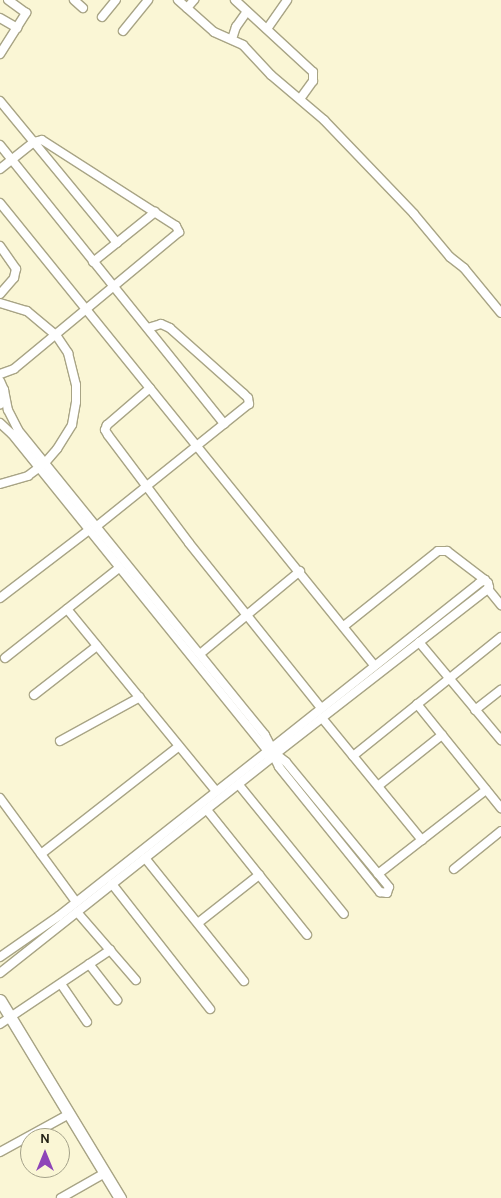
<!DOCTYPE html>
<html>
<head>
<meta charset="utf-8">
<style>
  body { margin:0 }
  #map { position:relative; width:501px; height:1198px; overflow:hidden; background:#faf6d5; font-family:Karla,sans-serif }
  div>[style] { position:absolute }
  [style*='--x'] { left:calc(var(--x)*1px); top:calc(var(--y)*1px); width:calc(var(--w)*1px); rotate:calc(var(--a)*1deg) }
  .roads { filter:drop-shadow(1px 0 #a8a485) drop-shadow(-1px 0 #a8a485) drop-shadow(0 1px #a8a485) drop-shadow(0 -1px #a8a485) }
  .minor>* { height:8px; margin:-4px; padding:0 4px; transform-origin:4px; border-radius:4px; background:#fff }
  .primary>* { height:11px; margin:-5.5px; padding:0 5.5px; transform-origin:5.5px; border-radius:5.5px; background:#fff }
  span { translate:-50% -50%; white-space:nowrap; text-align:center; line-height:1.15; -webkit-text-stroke:4.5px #faf6d5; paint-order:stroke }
  .north { position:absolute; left:20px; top:1128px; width:50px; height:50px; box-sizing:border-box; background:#faf6d5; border:1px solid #a4a189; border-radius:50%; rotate:0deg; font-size:14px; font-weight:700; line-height:20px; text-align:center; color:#242216 }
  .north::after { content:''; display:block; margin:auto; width:18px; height:22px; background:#8e45b8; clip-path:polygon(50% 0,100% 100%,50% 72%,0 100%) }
</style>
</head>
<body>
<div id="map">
  <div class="roads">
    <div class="minor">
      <div style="--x:74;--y:0;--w:12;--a:42"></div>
      <div style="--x:178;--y:0;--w:48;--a:41.6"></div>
      <div style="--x:214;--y:32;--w:32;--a:24"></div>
      <div style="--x:243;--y:45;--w:41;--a:47"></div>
      <div style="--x:271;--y:75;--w:70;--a:40.3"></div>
      <div style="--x:324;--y:120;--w:130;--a:46.2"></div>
      <div style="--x:414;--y:214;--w:56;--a:50.1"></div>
      <div style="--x:450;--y:257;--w:18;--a:38"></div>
      <div style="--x:464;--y:268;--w:58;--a:50.6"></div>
      <div style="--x:235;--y:0;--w:106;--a:42.7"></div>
      <div style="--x:313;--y:72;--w:9;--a:90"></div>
      <div style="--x:313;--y:81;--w:22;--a:126"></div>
      <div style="--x:187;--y:8;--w:11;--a:-49"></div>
      <div style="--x:102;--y:17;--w:22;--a:-51"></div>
      <div style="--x:0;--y:18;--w:20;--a:30"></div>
      <div style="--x:267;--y:29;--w:35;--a:-55"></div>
      <div style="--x:123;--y:31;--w:40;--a:-51"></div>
      <div style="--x:232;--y:39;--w:13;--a:-72"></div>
      <div style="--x:236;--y:27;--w:19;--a:-55"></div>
      <div style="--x:0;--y:54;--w:49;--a:-57.6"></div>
      <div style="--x:26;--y:13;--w:22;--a:-144"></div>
      <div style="--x:0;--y:101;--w:184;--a:50.5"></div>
      <div style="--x:0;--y:145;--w:358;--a:51.2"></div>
      <div style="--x:0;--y:169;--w:43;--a:-38.5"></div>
      <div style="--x:34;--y:142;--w:8;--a:-14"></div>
      <div style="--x:42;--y:140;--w:159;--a:32.7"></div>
      <div style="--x:176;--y:226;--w:7;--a:63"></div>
      <div style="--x:179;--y:232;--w:214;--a:140.3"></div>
      <div style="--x:14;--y:369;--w:15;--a:160"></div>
      <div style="--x:0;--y:203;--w:594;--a:51.01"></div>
      <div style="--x:0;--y:246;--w:28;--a:55"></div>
      <div style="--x:16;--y:269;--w:9;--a:103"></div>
      <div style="--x:14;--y:278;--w:21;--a:131"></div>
      <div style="--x:93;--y:262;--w:80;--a:-38.9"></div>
      <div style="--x:0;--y:303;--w:28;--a:17"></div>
      <div style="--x:27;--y:311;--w:38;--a:40"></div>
      <div style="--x:56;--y:335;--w:22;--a:56"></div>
      <div style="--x:68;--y:353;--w:33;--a:76"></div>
      <div style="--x:76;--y:385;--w:17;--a:90"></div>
      <div style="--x:76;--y:402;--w:23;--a:100"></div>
      <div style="--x:72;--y:425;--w:28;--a:122"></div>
      <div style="--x:57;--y:449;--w:18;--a:131"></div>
      <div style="--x:45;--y:463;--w:21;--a:143"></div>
      <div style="--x:28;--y:476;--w:29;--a:164"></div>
      <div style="--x:0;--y:381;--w:10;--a:66"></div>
      <div style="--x:4;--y:390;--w:15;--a:106"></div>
      <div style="--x:150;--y:388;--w:57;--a:139.3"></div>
      <div style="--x:107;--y:425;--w:5;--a:112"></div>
      <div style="--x:105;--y:430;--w:6;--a:59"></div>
      <div style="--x:108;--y:435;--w:135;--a:53.1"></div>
      <div style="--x:189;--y:543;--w:211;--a:51.3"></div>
      <div style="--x:4;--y:390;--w:20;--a:79"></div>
      <div style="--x:8;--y:410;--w:22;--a:63"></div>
      <div style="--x:18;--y:430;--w:392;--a:51"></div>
      <div style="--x:265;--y:735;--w:13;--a:63"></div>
      <div style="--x:0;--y:423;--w:16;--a:43"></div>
      <div style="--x:12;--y:434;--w:406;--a:51.1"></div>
      <div style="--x:97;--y:526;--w:195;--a:-38.8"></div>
      <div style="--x:249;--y:404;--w:6;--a:-99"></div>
      <div style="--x:248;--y:398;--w:6;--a:-135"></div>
      <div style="--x:244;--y:394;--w:99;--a:-138.3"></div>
      <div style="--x:170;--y:328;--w:10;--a:-156"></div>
      <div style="--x:161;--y:324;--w:14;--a:163"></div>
      <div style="--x:488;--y:589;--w:21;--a:51"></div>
      <div style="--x:0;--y:598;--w:112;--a:-37.4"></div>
      <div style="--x:67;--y:609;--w:235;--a:50.7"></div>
      <div style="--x:344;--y:626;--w:120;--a:-38.6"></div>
      <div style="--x:438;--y:551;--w:9;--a:0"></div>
      <div style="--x:447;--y:551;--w:48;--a:37.3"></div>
      <div style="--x:419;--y:642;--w:128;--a:50.1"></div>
      <div style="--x:200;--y:654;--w:130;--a:-39.7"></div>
      <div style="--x:5;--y:658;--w:145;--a:-38.3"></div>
      <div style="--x:34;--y:695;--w:80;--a:-37.9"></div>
      <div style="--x:417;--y:704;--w:134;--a:51.1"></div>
      <div style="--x:475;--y:710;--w:33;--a:-38"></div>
      <div style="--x:322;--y:718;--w:158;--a:50.7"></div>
      <div style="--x:60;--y:741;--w:91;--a:-28.8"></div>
      <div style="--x:273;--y:747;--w:263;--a:-38.5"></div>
      <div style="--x:479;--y:583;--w:7;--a:-27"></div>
      <div style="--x:485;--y:580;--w:4;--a:45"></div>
      <div style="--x:488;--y:583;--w:4;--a:76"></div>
      <div style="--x:489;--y:587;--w:6;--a:135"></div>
      <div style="--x:485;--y:591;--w:264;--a:142.1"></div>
      <div style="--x:353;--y:756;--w:190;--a:-38.8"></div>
      <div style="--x:274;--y:757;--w:8;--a:-157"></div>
      <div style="--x:267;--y:754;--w:7;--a:-63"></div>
      <div style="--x:270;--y:748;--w:7;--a:16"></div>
      <div style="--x:277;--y:750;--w:8;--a:113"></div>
      <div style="--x:274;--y:757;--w:11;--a:63"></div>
      <div style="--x:279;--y:767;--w:161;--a:51.1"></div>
      <div style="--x:380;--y:892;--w:7;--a:8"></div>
      <div style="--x:387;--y:893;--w:6;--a:-72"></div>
      <div style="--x:389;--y:887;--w:162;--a:-129.5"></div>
      <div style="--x:286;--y:762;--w:11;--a:-142"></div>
      <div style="--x:239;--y:785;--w:166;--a:50.9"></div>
      <div style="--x:378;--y:786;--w:82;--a:-38.6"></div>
      <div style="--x:0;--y:798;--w:129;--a:53.8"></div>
      <div style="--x:207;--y:810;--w:160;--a:51.3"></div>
      <div style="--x:41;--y:854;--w:175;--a:-38"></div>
      <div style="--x:145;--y:858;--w:158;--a:51.2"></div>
      <div style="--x:454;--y:869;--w:60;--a:-39"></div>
      <div style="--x:378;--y:874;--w:137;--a:-37.9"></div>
      <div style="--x:112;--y:884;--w:159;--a:51.9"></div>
      <div style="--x:77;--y:912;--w:90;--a:49.1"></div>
      <div style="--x:198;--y:923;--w:78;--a:-38.2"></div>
      <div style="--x:0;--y:957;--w:72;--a:-34.8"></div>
      <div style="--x:59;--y:916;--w:265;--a:-38.3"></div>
      <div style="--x:89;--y:964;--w:46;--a:52.1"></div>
      <div style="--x:0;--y:973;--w:348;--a:-38.4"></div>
      <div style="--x:61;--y:984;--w:46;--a:55.6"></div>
      <div style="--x:0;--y:1024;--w:133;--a:-33.9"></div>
      <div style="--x:0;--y:1152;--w:79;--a:-28.8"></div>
      <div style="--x:61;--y:1198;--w:51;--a:-29.6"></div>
    </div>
    <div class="primary">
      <div style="--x:0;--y:1000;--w:232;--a:58.8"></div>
    </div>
  </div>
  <div class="north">N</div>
</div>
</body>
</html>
